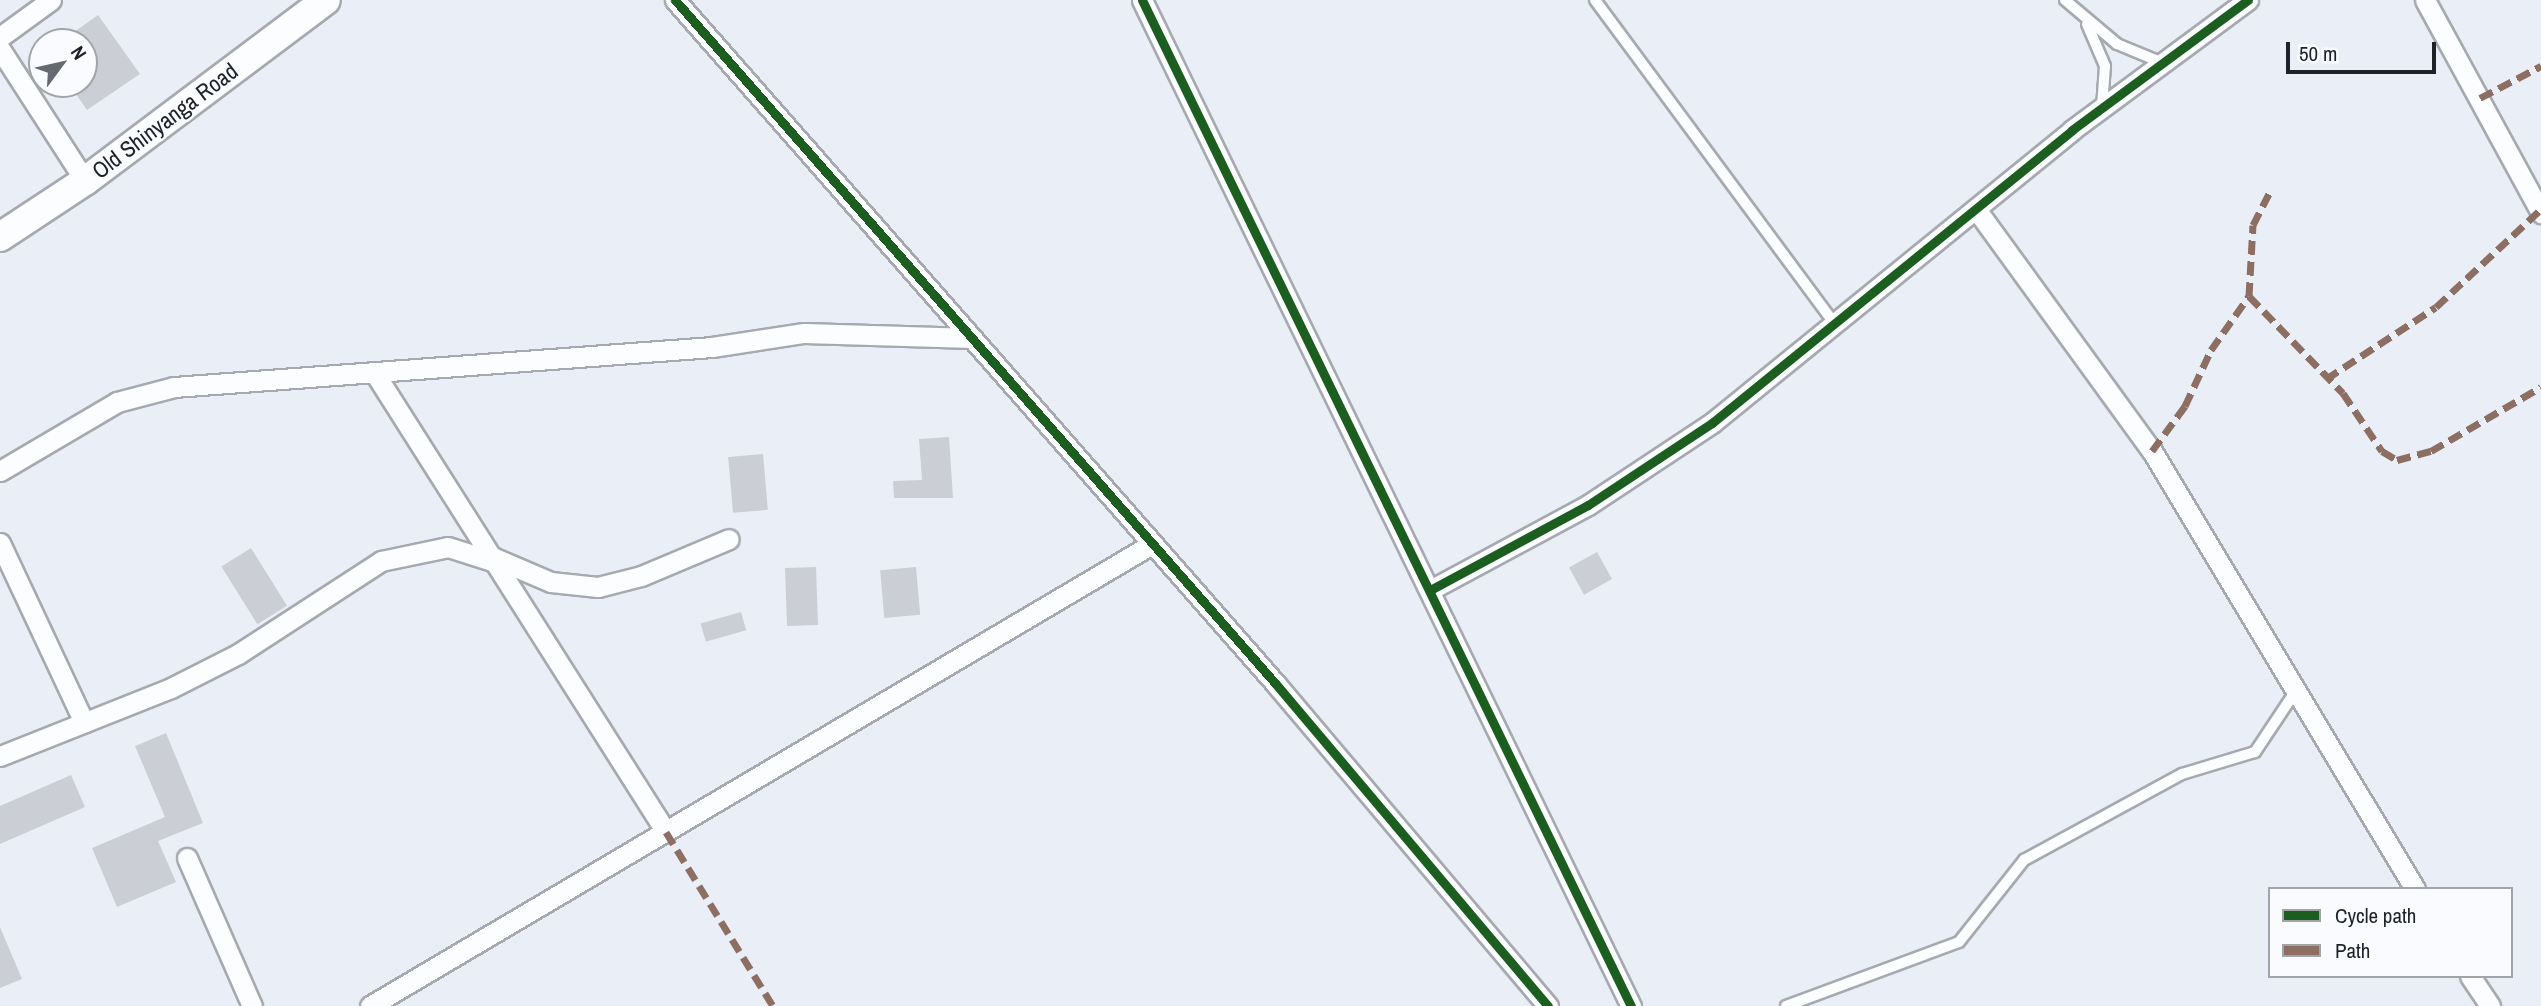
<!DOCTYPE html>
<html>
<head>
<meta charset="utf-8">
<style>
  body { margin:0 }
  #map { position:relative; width:2541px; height:1006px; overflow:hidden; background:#eaeff7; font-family:"Archivo Narrow",sans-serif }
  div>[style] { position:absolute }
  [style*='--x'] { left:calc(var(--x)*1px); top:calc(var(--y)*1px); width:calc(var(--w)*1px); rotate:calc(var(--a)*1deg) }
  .building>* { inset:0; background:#ccced5; transform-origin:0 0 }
  .roads { filter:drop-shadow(2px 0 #a6aab0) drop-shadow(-2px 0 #a6aab0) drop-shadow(0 2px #a6aab0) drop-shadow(0 -2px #a6aab0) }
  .lane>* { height:10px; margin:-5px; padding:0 5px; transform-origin:5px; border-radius:5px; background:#fcfdfe }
  .street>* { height:19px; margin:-9.5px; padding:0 9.5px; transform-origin:9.5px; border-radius:9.5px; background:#fcfdfe }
  .secondary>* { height:28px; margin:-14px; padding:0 14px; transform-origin:14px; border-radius:14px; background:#fcfdfe }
  .quiet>* { height:7px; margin-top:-3.5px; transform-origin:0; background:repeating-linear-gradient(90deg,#8d6e63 0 14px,transparent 0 21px) }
  .cycleway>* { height:9px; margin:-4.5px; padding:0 4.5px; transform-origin:4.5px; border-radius:4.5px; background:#1b5e20 }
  span { translate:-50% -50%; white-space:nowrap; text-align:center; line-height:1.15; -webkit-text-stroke:5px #f9fbfe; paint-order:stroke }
  .street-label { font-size:23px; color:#1e2228 }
  .legend { position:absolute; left:2268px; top:887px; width:245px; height:91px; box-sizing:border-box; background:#f9fbfe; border:2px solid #a1a4a8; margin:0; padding:9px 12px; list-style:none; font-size:21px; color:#1e2228 }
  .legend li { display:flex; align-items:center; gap:14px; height:35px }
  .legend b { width:35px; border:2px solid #a1a4a8 }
  .north { position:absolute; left:28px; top:28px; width:70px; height:70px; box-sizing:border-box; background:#f9fbfe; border:2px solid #a1a4a8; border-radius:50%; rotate:57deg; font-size:19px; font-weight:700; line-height:28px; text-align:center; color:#1e2228 }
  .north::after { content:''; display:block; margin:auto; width:24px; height:32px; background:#656a70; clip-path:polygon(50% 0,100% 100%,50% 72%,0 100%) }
  .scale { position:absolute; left:2286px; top:42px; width:150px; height:32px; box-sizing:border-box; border:4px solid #1e2228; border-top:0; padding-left:9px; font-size:21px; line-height:24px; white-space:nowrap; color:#1e2228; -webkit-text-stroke:5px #f9fbfe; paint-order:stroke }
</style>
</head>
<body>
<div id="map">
  <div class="building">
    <div style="clip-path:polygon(98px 15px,140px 74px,87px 110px,69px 84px,84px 84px,84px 42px,60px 42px)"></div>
    <div style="clip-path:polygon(949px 437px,953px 498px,894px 498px,893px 481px,922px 480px,919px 439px)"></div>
    <div style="left:763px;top:454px;width:56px;height:35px;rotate:85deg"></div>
    <div style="left:251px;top:548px;width:68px;height:35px;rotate:58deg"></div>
    <div style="left:1597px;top:552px;width:31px;height:32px;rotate:61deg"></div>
    <div style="left:816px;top:567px;width:58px;height:31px;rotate:88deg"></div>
    <div style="left:916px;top:567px;width:48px;height:36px;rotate:85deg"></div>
    <div style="left:741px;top:612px;width:19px;height:42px;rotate:74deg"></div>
    <div style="clip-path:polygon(166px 733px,203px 823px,158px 841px,176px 882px,117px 907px,92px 848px,165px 817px,135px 746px)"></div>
    <div style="clip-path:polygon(71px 775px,85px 807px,0 844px,0 806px)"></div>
    <div style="clip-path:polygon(0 927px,22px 979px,0 988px)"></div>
  </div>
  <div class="roads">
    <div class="lane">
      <div style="--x:1595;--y:0;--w:405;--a:53.5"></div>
      <div style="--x:2065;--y:0;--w:68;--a:40.2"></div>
      <div style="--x:2117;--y:44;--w:50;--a:22.4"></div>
      <div style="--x:2087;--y:24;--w:46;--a:66.8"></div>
      <div style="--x:2105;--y:66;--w:41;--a:94.2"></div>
      <div style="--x:1786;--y:1006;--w:184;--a:-20.3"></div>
      <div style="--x:1959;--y:942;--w:105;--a:-51.6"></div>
      <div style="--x:2024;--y:860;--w:180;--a:-28.6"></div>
      <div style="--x:2182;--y:774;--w:76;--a:-16.8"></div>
      <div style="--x:2255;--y:752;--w:76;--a:-56.3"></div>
    </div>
    <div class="street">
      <div style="--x:675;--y:0;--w:909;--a:48.7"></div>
      <div style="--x:1275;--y:683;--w:423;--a:49.8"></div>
      <div style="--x:1142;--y:0;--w:1119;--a:64.08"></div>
      <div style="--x:2425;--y:0;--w:243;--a:61.4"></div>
      <div style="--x:0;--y:37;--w:63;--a:-36"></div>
      <div style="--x:0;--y:49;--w:157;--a:57.2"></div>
      <div style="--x:1976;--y:209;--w:299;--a:54"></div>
      <div style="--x:2152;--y:451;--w:511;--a:59.02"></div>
      <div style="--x:374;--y:372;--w:545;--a:57.59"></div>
      <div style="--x:0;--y:471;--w:136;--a:-30.5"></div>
      <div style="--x:117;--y:402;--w:59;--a:-14.7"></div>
      <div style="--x:174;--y:387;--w:539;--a:-4.25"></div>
      <div style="--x:712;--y:347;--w:93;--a:-8.7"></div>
      <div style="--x:804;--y:333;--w:168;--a:1.7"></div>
      <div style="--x:0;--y:543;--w:198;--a:64.9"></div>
      <div style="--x:490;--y:556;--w:66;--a:23.1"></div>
      <div style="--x:551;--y:582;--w:47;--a:6.1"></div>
      <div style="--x:598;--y:587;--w:44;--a:-14.3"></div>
      <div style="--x:641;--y:576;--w:95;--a:-22.8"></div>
      <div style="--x:1432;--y:589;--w:177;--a:-28.3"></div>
      <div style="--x:1588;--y:505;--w:149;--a:-33.5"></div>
      <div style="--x:1712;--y:423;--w:464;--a:-39.1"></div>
      <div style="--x:2072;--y:130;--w:219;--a:-36.5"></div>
      <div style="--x:0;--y:756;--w:184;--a:-21.7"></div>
      <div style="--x:171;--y:688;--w:75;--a:-26.9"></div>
      <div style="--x:238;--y:654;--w:171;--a:-33"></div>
      <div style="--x:381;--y:561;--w:68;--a:-11.8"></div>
      <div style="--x:448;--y:547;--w:46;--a:17.7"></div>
      <div style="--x:187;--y:858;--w:162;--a:66.3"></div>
      <div style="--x:2470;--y:976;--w:36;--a:56"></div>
      <div style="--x:370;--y:1006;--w:906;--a:-30.58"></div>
    </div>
    <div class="secondary">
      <div style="--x:0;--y:237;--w:102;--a:-33.4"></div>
      <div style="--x:85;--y:181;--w:301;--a:-36.9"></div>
    </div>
  </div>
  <div class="quiet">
    <div style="--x:2480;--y:98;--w:69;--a:-27.7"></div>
    <div style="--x:2249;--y:296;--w:135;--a:45.9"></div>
    <div style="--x:2343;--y:393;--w:70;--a:56.1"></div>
    <div style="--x:2382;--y:451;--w:17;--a:31"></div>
    <div style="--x:2397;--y:460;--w:35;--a:-15"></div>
    <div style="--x:2431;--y:451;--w:127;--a:-30.2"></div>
    <div style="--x:2326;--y:379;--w:131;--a:-33.2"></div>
    <div style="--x:2436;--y:307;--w:141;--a:-43"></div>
    <div style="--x:2152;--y:451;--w:56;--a:-53.7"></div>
    <div style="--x:2185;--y:406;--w:62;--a:-65.1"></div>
    <div style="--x:2211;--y:350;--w:66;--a:-54.9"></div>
    <div style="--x:2249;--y:296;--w:71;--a:-86.8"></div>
    <div style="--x:2253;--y:225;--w:36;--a:-63"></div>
    <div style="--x:666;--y:832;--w:204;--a:58.4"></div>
  </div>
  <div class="cycleway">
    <div style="--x:675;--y:0;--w:909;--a:48.7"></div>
    <div style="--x:1275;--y:683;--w:423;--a:49.8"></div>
    <div style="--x:1142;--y:0;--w:1119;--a:64.08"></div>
    <div style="--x:1432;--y:589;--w:177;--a:-28.3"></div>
    <div style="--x:1588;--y:505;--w:149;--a:-33.5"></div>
    <div style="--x:1712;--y:423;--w:464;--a:-39.1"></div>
    <div style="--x:2072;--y:130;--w:219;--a:-36.5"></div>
  </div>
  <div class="street-label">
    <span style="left:165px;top:121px;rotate:-37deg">Old Shinyanga Road</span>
  </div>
  <ul class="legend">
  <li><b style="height:9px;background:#1b5e20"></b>Cycle path</li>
  <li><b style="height:9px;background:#8d6e63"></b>Path</li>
  </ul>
  <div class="north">N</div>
  <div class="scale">50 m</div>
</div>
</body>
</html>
